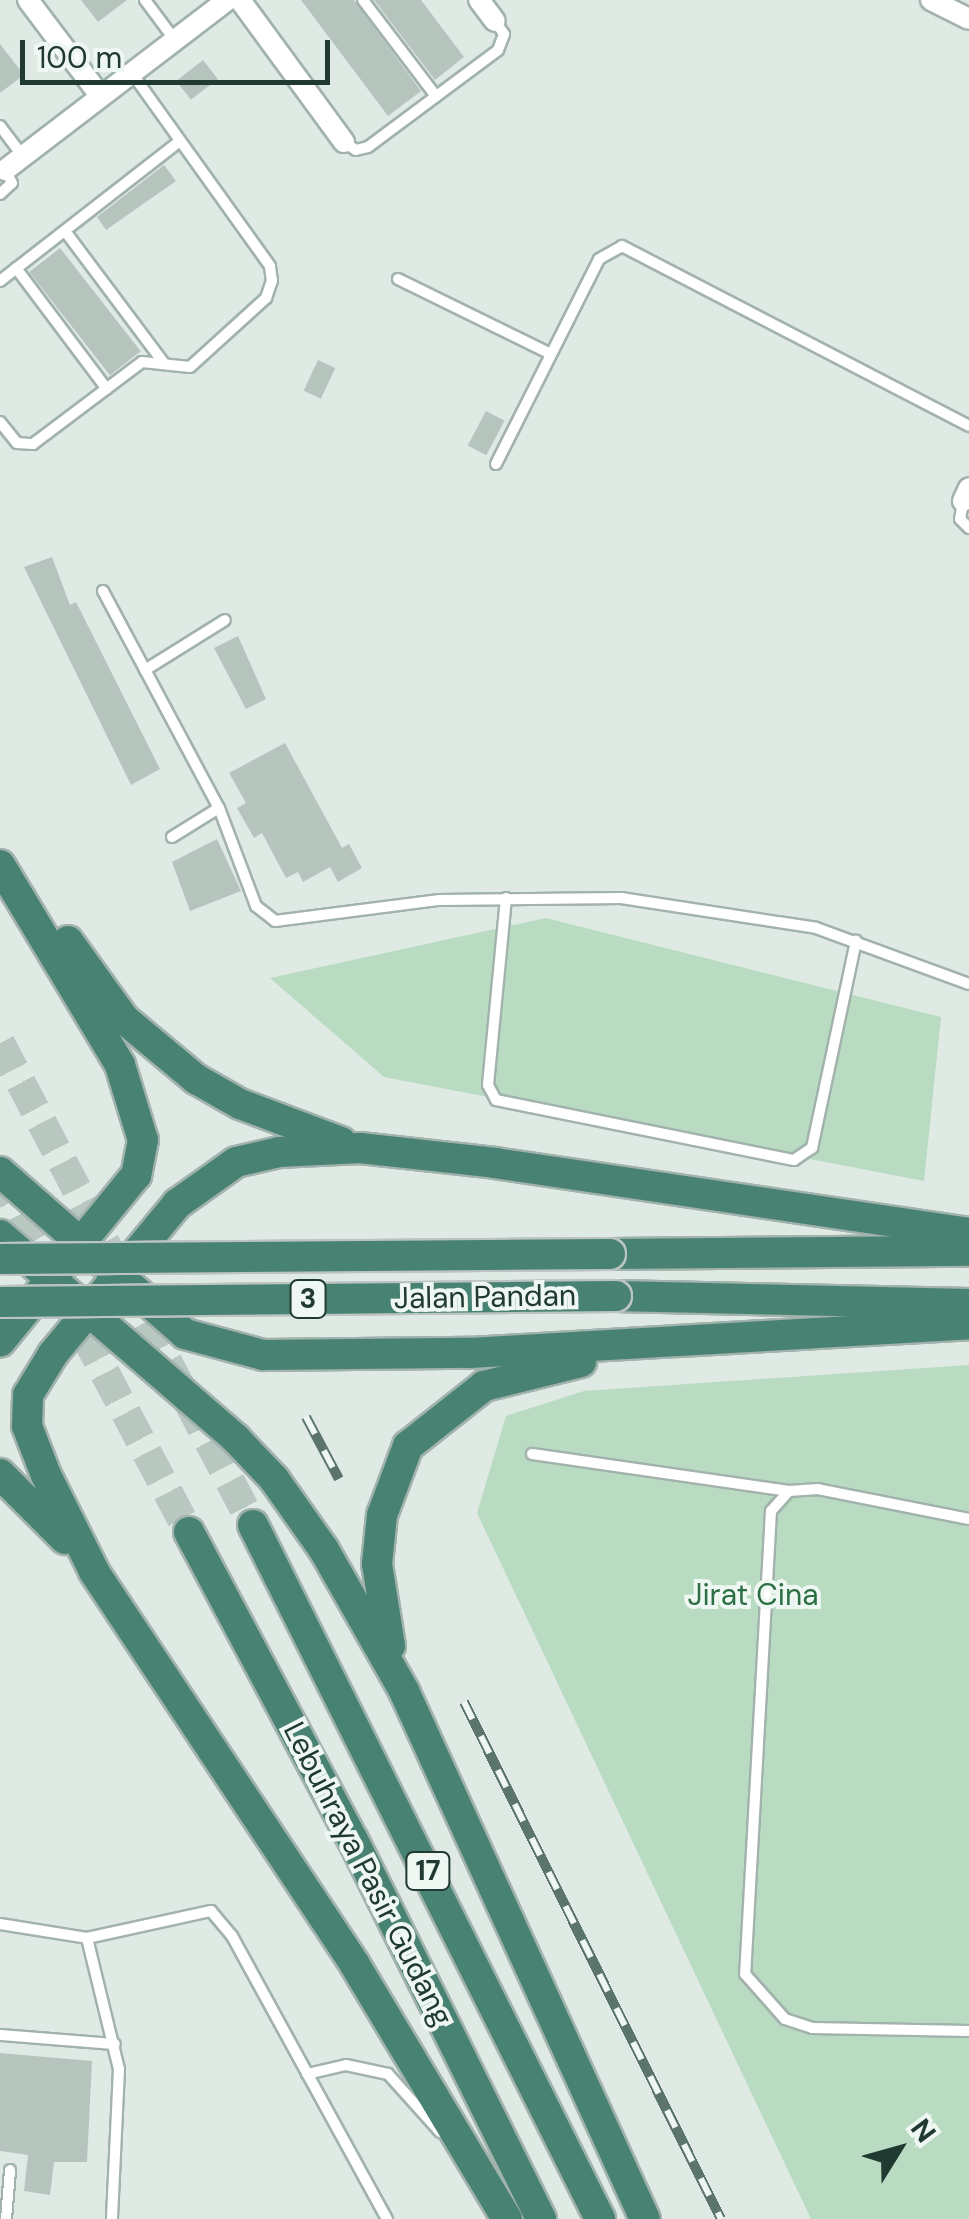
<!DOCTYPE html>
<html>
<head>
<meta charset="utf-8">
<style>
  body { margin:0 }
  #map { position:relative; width:969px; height:2219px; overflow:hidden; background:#dfeae5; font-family:"DM Sans",sans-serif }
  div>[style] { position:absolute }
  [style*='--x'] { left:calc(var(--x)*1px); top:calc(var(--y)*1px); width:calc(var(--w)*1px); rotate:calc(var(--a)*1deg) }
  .green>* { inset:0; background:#b8dbc1 }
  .building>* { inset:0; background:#b5c5be; transform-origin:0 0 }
  .trunk-tunnel>* { height:30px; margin-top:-15px; transform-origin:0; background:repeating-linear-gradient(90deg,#b9c7c1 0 30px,transparent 0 45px) }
  .roads { filter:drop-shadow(2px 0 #a2b2ac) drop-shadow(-2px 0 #a2b2ac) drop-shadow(0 2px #a2b2ac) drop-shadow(0 -2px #a2b2ac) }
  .service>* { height:10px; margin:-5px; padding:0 5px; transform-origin:5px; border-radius:5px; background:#fff }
  .minor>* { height:20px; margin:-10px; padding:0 10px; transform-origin:10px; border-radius:10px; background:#fff }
  .trunk>* { height:30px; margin:-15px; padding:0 15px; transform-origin:15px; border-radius:15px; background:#488273 }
  .rail>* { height:10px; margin-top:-5px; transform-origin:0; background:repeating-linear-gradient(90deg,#eff7f3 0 19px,#5b756e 0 38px); box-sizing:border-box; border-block:2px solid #5b756e }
  .bridges { filter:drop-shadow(2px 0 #bcc4c2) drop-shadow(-2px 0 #bcc4c2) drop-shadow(0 2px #bcc4c2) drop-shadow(0 -2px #bcc4c2) }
  .trunk-bridge>* { height:30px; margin:-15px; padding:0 15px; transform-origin:15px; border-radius:15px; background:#488273 }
  span { translate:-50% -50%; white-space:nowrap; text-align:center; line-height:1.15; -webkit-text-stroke:8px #eff7f3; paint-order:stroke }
  .shield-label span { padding:2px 8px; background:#eff7f3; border:2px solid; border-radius:8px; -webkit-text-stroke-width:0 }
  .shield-label { font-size:28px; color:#203a32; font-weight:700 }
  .street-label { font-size:30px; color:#203a32 }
  .park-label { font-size:30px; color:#2c6f44 }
  .north { position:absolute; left:849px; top:2099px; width:100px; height:100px; -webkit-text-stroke:8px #eff7f3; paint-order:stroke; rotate:53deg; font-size:28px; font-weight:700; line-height:40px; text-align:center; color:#203a32 }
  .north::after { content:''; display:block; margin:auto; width:35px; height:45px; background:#203a32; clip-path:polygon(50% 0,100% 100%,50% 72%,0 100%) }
  .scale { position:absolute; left:20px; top:40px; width:310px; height:45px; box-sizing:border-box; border:5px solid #203a32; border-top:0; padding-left:12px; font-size:30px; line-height:35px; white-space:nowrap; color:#203a32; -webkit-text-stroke:8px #eff7f3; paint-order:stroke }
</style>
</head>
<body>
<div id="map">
  <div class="green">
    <div style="clip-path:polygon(546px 918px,941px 1017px,924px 1181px,384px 1077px,270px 978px)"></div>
    <div style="clip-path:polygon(969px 1365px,969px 2219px,811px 2219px,477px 1513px,506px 1416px,584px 1391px)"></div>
  </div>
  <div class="building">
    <div style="clip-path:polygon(81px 0,127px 0,98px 22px)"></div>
    <div style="clip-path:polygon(301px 0,354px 0,421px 91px,388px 116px)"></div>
    <div style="clip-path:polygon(374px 0,421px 0,464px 57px,435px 80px)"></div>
    <div style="clip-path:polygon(0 44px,24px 75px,0 93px)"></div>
    <div style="left:203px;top:60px;width:24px;height:34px;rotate:52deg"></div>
    <div style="clip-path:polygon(164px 165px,176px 181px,106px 230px,97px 217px)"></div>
    <div style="left:60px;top:248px;width:131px;height:39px;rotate:52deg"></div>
    <div style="left:318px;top:360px;width:19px;height:34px;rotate:25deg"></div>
    <div style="left:486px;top:411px;width:21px;height:39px;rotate:28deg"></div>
    <div style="clip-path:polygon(52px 557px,70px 605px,76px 602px,160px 769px,131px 785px,24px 567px)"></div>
    <div style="clip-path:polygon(238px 636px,266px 699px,246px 709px,214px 648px)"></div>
    <div style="clip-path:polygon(285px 743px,342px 848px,349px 844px,362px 868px,338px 882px,330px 867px,303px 882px,298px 872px,286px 878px,262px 833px,254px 838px,237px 808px,246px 803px,229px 773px)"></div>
    <div style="clip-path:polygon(217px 839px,241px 891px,190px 911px,172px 862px)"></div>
    <div style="clip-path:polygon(0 2053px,92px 2061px,87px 2162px,54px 2162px,50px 2195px,24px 2191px,28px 2155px,0 2151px)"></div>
  </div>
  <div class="trunk-tunnel">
    <div style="--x:0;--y:1043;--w:544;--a:62.31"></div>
    <div style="--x:0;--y:1174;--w:405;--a:62.2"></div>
  </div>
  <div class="roads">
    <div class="service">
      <div style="--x:145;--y:0;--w:49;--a:53.4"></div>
      <div style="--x:363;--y:0;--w:121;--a:52.8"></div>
      <div style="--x:0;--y:126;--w:38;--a:53"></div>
      <div style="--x:344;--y:142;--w:14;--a:34"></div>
      <div style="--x:356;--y:150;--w:12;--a:-14"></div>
      <div style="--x:368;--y:147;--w:162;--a:-36.7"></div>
      <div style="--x:498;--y:50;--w:17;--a:-69"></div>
      <div style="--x:504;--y:34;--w:16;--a:-125"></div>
      <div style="--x:0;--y:194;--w:16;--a:-43"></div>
      <div style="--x:12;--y:183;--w:17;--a:-118"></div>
      <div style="--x:65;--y:231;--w:164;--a:53.2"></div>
      <div style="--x:16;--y:268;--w:151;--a:53.1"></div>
      <div style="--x:398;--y:279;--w:168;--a:26.1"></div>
      <div style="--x:0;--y:281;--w:228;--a:-37.9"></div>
      <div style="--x:0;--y:422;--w:27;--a:51"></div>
      <div style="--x:17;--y:443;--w:16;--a:4"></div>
      <div style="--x:33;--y:444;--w:136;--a:-37"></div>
      <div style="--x:142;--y:362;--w:48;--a:5.9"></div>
      <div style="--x:190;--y:367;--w:103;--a:-42.2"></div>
      <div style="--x:266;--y:298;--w:18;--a:-71"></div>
      <div style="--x:272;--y:281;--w:15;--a:-98"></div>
      <div style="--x:270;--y:266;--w:237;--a:-125.6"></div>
      <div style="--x:496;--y:464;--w:229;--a:-63.3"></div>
      <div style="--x:599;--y:259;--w:26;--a:-29"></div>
      <div style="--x:622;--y:246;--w:391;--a:27.4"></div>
      <div style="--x:963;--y:501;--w:18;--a:99"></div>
      <div style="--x:960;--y:519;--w:13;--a:45"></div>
      <div style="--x:103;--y:591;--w:246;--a:61.9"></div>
      <div style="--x:219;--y:808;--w:105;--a:69.3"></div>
      <div style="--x:256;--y:906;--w:24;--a:38"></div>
      <div style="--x:275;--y:921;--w:166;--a:-7.3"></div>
      <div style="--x:440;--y:900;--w:181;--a:-0.6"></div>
      <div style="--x:621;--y:898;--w:197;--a:8.7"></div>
      <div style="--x:816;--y:928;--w:163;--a:20.1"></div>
      <div style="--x:145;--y:670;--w:94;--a:-32"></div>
      <div style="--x:172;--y:837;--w:55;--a:-31.7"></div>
      <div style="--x:506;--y:898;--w:188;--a:95.5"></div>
      <div style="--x:488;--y:1085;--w:17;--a:62"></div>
      <div style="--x:496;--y:1100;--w:304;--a:11.4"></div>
      <div style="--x:794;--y:1160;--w:22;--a:-34"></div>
      <div style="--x:812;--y:1148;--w:212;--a:-78"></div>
      <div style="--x:532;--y:1454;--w:260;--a:8.2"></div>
      <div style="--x:969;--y:1519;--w:154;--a:-168.8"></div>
      <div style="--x:818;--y:1489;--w:29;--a:176"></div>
      <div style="--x:789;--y:1491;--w:27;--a:132"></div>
      <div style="--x:771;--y:1511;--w:464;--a:93.2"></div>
      <div style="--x:745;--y:1974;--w:60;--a:48.4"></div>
      <div style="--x:785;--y:2019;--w:28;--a:18"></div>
      <div style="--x:812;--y:2028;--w:157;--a:1.1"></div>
      <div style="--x:0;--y:1924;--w:88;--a:9.1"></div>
      <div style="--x:87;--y:1938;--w:127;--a:-12.3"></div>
      <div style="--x:211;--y:1911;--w:33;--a:50"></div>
      <div style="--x:232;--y:1936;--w:323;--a:61.3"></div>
      <div style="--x:87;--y:1938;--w:135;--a:76.3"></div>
      <div style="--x:119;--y:2069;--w:150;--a:92.7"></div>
      <div style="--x:0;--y:2035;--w:115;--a:4.5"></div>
      <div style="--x:307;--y:2074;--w:40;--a:-13"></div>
      <div style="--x:346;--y:2065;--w:43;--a:12.1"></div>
      <div style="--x:388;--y:2074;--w:78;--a:48.1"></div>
      <div style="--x:6;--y:2219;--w:49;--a:-85.3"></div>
    </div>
    <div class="minor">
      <div style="--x:28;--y:0;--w:121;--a:53"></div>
      <div style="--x:240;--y:0;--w:176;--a:53.8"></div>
      <div style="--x:479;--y:0;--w:26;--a:53"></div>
      <div style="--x:931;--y:0;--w:42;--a:26.6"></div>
      <div style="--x:5;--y:170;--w:280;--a:-37.4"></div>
      <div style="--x:963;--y:501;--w:14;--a:-65"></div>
    </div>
    <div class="trunk">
      <div style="--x:0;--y:865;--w:233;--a:59"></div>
      <div style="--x:120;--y:1065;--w:78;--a:73"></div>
      <div style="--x:143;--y:1140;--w:36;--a:101"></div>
      <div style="--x:136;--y:1175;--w:215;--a:129.2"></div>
      <div style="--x:68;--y:941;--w:96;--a:54.3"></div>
      <div style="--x:124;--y:1019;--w:94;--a:39.8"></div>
      <div style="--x:196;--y:1079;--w:51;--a:29.6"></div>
      <div style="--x:240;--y:1104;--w:108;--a:20.6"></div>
      <div style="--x:0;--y:1172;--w:246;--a:41.2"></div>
      <div style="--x:185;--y:1334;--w:81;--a:15.1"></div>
      <div style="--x:263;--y:1355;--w:207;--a:-0.6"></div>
      <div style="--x:470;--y:1353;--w:500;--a:-3.3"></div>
      <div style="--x:0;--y:1235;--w:311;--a:40.8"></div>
      <div style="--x:235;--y:1438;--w:57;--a:46.4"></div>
      <div style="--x:274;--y:1479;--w:87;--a:54.8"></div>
      <div style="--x:324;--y:1550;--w:162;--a:60.4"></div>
      <div style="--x:404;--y:1691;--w:580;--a:65.47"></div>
      <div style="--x:610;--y:1254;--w:359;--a:-0.5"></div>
      <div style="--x:616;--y:1296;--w:353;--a:1.3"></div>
      <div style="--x:0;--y:1474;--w:92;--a:45"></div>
      <div style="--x:253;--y:1525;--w:776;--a:63.43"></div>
      <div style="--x:189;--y:1532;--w:349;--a:62"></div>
      <div style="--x:353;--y:1840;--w:423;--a:63.6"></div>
      <div style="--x:390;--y:1646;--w:83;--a:-99"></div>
      <div style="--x:377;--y:1564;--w:49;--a:-84.2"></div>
      <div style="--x:382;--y:1515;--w:74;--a:-69.4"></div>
      <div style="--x:408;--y:1446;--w:97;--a:-38.3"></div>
      <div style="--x:484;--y:1386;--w:100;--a:-13.9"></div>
      <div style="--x:507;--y:2219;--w:298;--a:-120.9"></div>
      <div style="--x:354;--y:1963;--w:470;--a:-123.6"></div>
      <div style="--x:94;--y:1571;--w:107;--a:-116.6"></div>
      <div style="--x:46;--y:1475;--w:53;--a:-111.2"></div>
      <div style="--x:27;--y:1426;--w:31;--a:-88"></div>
      <div style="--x:28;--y:1395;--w:48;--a:-58.6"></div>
      <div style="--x:53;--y:1354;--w:195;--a:-50.4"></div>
      <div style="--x:177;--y:1204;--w:72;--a:-35.4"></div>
      <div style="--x:236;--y:1162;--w:44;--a:-13.1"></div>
      <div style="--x:279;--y:1152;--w:81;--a:-2.8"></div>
      <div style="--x:360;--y:1148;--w:136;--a:6.3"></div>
      <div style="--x:495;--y:1163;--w:479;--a:8.4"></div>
    </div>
  </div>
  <div class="rail">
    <div style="--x:306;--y:1417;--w:70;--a:62"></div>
    <div style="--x:464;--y:1702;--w:577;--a:63.57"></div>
  </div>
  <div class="bridges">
    <div class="trunk-bridge">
      <div style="--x:0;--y:1259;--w:610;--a:-0.47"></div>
      <div style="--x:0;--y:1302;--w:616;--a:-0.56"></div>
    </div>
  </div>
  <div class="shield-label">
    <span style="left:308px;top:1299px">3</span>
    <span style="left:428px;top:1871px">17</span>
  </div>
  <div class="street-label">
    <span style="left:485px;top:1297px;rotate:-1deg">Jalan Pandan</span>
    <span style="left:368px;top:1874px;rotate:63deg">Lebuhraya Pasir Gudang</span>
  </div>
  <div class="park-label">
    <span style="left:753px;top:1595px">Jirat Cina</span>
  </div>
  <div class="north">N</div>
  <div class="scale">100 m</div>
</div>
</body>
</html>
